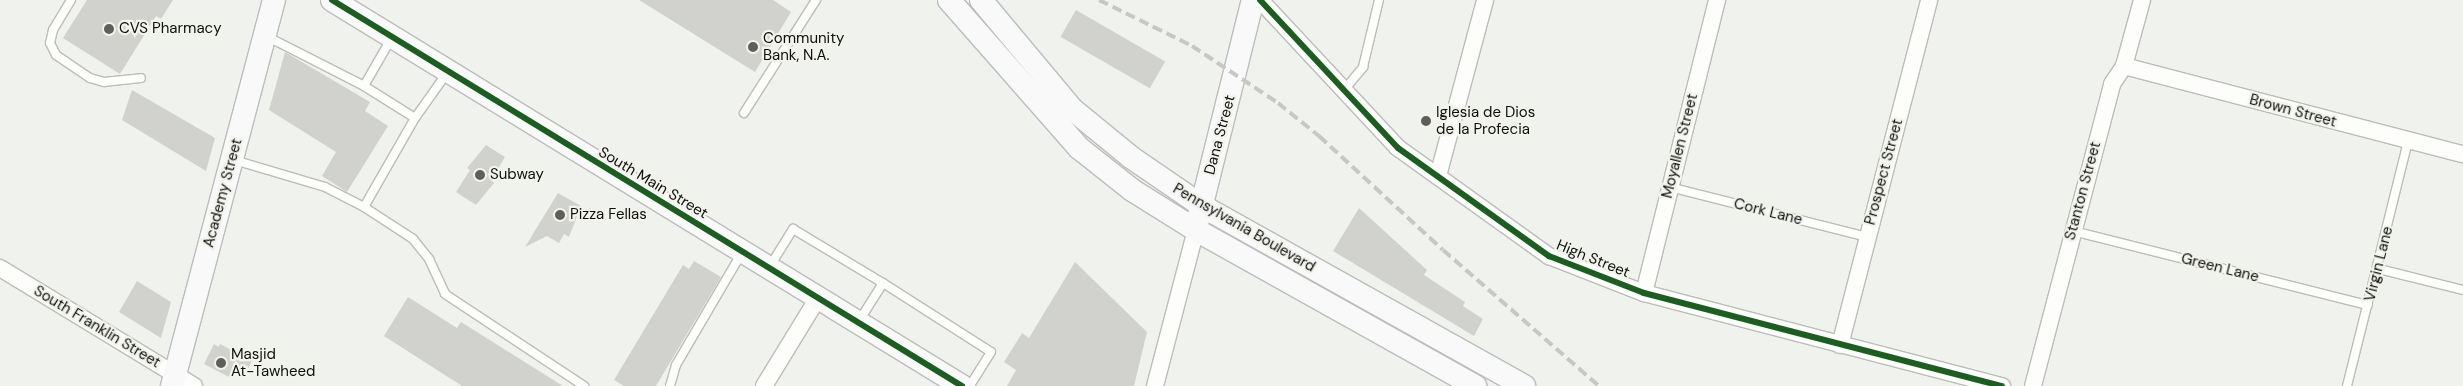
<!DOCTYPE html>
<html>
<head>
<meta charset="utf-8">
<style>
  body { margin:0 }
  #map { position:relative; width:2463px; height:386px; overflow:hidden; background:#f0f2ed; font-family:"DM Sans",sans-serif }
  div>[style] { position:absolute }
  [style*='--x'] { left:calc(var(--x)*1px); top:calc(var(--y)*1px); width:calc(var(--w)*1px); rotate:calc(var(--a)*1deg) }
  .building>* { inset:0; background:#d1d2ce; transform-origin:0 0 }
  .roads { filter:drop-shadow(1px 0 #bcbdba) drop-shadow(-1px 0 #bcbdba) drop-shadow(0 1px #bcbdba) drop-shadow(0 -1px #bcbdba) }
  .lane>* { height:8px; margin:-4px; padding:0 4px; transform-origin:4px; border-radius:4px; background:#fdfdfc }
  .street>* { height:16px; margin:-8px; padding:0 8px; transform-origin:8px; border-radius:8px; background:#fdfdfc }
  .secondary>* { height:22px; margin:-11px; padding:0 11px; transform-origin:11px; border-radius:11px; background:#f9f9fa }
  .rail>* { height:4px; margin-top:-2px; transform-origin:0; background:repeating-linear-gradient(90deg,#c7c8c6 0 10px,transparent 0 15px) }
  .cycleway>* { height:6px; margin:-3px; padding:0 3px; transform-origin:3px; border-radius:3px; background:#1b5e20 }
  .dots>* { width:14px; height:14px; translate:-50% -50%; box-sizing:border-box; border:2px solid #f1f3ec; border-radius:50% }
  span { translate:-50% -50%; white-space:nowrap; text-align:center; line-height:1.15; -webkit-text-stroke:4.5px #f1f3ec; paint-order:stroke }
  .poi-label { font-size:15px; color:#0f0f0d }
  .left { translate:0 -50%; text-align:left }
  .street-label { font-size:15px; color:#0f0f0d }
</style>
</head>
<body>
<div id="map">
  <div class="building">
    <div style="clip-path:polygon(87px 0,173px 0,161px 19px,156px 16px,120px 74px,63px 38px)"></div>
    <div style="clip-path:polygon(639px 0,773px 0,791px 12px,755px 72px)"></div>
    <div style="left:1076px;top:10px;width:103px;height:31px;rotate:30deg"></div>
    <div style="clip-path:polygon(285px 52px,370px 102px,365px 111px,388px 126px,347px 192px,322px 176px,336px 152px,269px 110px)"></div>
    <div style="clip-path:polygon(132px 90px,215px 138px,206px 171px,122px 120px)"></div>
    <div style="clip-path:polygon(486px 145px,505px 157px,491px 180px,494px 183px,476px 205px,456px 192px,470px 170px,467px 168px)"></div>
    <div style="clip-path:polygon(558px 193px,581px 206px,569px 237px,564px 234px,559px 243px,547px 236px,525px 247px)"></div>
    <div style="clip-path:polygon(1359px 208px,1427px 270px,1424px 275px,1465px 302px,1463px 306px,1483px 319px,1474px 336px,1333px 251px)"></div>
    <div style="clip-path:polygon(694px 261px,721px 277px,656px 386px,624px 386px,614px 380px,683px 265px,689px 269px)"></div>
    <div style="clip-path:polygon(1075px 262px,1147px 332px,1134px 386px,1007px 386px,1016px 370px,1004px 362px,1022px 333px,1029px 338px)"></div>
    <div style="clip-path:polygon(137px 281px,171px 302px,161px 338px,119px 312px)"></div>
    <div style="clip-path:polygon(408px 297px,457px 328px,461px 322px,563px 386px,462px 386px,384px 336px)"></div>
    <div style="clip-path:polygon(214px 344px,219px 347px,220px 344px,252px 361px,243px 378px,233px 373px,231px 378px,204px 364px)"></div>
  </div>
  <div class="roads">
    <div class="lane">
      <div style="--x:71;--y:0;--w:35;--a:121"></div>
      <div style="--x:53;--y:30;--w:13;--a:103"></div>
      <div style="--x:50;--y:43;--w:13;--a:63"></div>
      <div style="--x:56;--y:55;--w:41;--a:34.1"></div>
      <div style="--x:90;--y:78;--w:15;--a:16"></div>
      <div style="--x:104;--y:82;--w:37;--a:-6"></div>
      <div style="--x:266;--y:36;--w:110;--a:27"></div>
      <div style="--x:391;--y:39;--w:54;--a:119.9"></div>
      <div style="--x:364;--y:86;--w:60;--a:32.1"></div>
      <div style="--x:415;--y:118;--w:55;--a:-54.6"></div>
      <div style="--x:1344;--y:90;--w:30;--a:-50"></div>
      <div style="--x:1363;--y:67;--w:69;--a:-76.6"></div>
      <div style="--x:744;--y:113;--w:134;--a:-57.5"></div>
      <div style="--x:234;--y:160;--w:95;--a:16.5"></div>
      <div style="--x:325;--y:187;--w:44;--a:27.1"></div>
      <div style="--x:364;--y:207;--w:59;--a:33.1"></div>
      <div style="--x:413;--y:239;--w:26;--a:51"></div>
      <div style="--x:429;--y:259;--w:38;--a:65"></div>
      <div style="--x:445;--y:294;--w:167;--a:33.5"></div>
      <div style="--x:1670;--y:187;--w:203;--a:14.2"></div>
      <div style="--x:364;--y:207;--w:103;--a:-60.2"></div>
      <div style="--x:2073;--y:231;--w:304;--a:14.1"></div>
      <div style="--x:770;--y:266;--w:44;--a:-58.1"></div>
      <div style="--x:793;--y:229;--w:105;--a:31"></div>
      <div style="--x:883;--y:283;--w:45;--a:122.3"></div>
      <div style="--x:2379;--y:269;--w:87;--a:14"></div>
      <div style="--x:883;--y:283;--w:128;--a:32.6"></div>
      <div style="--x:991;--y:352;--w:40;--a:122"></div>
      <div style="--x:670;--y:386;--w:22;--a:-74"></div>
      <div style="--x:676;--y:365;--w:129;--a:-59.6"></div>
      <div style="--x:2347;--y:386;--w:252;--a:-76"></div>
    </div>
    <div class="street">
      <div style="--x:1260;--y:0;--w:202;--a:47"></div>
      <div style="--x:1398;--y:148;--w:186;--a:35.6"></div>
      <div style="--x:1549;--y:256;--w:102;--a:21.3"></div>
      <div style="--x:1644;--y:293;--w:370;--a:14.6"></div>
      <div style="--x:2124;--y:66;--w:350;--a:14.6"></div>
      <div style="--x:1438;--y:176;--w:182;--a:-75"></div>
      <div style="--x:0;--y:268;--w:227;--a:31.3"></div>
      <div style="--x:1644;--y:293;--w:302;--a:-76"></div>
      <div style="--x:1840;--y:345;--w:356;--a:-75.5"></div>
      <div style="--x:764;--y:386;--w:103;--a:-58.5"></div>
      <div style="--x:1155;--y:386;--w:161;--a:-75.3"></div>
      <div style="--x:2033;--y:386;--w:312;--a:-75.3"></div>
      <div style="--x:2112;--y:84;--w:22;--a:-56"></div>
      <div style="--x:2124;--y:66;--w:68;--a:-74.7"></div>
    </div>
    <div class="secondary">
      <div style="--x:332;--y:0;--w:739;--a:31.5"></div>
      <div style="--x:949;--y:0;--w:197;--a:48.7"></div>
      <div style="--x:1079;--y:148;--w:68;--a:38.4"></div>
      <div style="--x:1132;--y:190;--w:75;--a:32"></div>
      <div style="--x:1196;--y:230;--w:320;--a:29.2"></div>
      <div style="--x:981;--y:0;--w:142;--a:50.1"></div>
      <div style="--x:1072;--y:109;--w:77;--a:39.2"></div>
      <div style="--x:1132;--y:158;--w:85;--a:34.4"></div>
      <div style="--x:1202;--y:206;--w:369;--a:29.2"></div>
      <div style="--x:1198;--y:220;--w:227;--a:-76"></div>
      <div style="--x:172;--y:386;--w:399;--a:-75.2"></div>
    </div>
  </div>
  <div class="rail">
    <div style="--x:1099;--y:0;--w:104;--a:26.3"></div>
    <div style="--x:1192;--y:46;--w:103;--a:33.5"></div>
    <div style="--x:1278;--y:103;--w:53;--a:38.8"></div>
    <div style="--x:1319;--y:136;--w:168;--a:42.6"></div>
    <div style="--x:1443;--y:250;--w:207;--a:41.1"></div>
  </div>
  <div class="cycleway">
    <div style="--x:332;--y:0;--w:739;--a:31.5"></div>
    <div style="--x:1260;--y:0;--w:202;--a:47"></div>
    <div style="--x:1398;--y:148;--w:186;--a:35.6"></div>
    <div style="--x:1549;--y:256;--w:102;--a:21.3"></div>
    <div style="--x:1644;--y:293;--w:370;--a:14.6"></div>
  </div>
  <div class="dots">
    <div style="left:109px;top:29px;background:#5e5e5b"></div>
    <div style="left:753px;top:47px;background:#5e5e5b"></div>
    <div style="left:1426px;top:121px;background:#5e5e5b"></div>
    <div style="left:480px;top:175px;background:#5e5e5b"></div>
    <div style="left:560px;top:215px;background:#5e5e5b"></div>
    <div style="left:221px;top:363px;background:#5e5e5b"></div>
  </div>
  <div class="poi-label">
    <span class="left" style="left:119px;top:29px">CVS Pharmacy</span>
    <span class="left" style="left:763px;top:47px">Community<br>Bank, N.A.</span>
    <span class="left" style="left:1436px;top:121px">Iglesia de Dios<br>de la Profecia</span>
    <span class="left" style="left:490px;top:175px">Subway</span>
    <span class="left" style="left:570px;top:215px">Pizza Fellas</span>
    <span class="left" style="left:231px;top:363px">Masjid<br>At-Tawheed</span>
  </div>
  <div class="street-label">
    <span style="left:2293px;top:111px;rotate:15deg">Brown Street</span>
    <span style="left:1220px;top:135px;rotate:-75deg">Dana Street</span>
    <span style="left:1680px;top:146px;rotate:-76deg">Moyallen Street</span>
    <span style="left:1884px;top:172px;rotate:-75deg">Prospect Street</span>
    <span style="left:653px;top:183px;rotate:31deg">South Main Street</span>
    <span style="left:2083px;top:191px;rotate:-75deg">Stanton Street</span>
    <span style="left:223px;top:193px;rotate:-75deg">Academy Street</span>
    <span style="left:1768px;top:212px;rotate:14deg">Cork Lane</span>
    <span style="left:1244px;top:228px;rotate:30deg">Pennsylvania Boulevard</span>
    <span style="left:1593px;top:259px;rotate:22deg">High Street</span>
    <span style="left:2379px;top:264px;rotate:-76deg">Virgin Lane</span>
    <span style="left:2220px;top:268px;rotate:14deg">Green Lane</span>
    <span style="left:97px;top:327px;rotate:31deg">South Franklin Street</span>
  </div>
</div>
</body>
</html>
